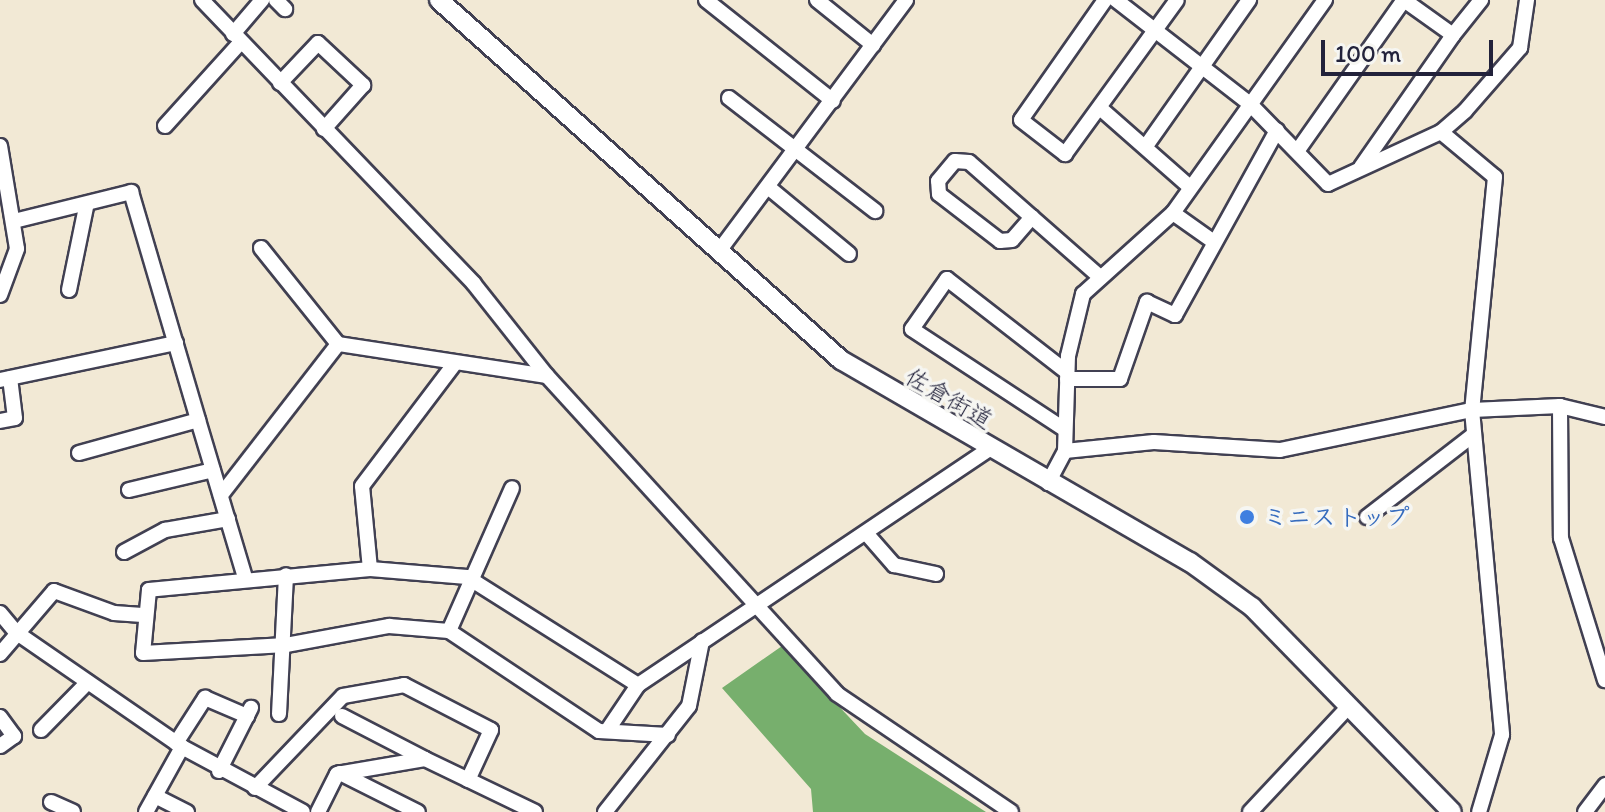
<!DOCTYPE html>
<html>
<head>
<meta charset="utf-8">
<style>
  body { margin:0 }
  #map { position:relative; width:1605px; height:812px; overflow:hidden; background:#f2e9d5; font-family:Itim,"Klee One",sans-serif }
  div>[style] { position:absolute }
  [style*='--x'] { left:calc(var(--x)*1px); top:calc(var(--y)*1px); width:calc(var(--w)*1px); rotate:calc(var(--a)*1deg) }
  .forest>* { inset:0; background:#77af6d }
  .roads { filter:drop-shadow(2px 0 #414052) drop-shadow(-2px 0 #414052) drop-shadow(0 2px #414052) drop-shadow(0 -2px #414052) }
  .minor>* { height:14px; margin:-7px; padding:0 7px; transform-origin:7px; border-radius:7px; background:#fff }
  .major>* { height:18px; margin:-9px; padding:0 9px; transform-origin:9px; border-radius:9px; background:#fff }
  .dots>* { width:22px; height:22px; translate:-50% -50%; box-sizing:border-box; border:4px solid #f6f6f2; border-radius:50% }
  span { translate:-50% -50%; white-space:nowrap; text-align:center; line-height:1.15; -webkit-text-stroke:7px #f6f6f2; paint-order:stroke }
  .street-label { font-size:24px; color:#22223b }
  .shop-label { font-size:24px; color:#366cbe; font-weight:700 }
  .left { translate:0 -50%; text-align:left }
  .scale { position:absolute; left:1321px; top:40px; width:172px; height:36px; box-sizing:border-box; border:4px solid #22223b; border-top:0; padding-left:10px; font-size:24px; line-height:28px; white-space:nowrap; color:#22223b; -webkit-text-stroke:6px #f6f6f2; paint-order:stroke }
</style>
</head>
<body>
<div id="map">
  <div class="forest">
    <div style="clip-path:polygon(782px 646px,865px 734px,986px 812px,813px 812px,811px 789px,722px 688px)"></div>
  </div>
  <div class="roads">
    <div class="minor">
      <div style="--x:202;--y:0;--w:393;--a:46.2"></div>
      <div style="--x:474;--y:284;--w:117;--a:51.6"></div>
      <div style="--x:547;--y:376;--w:430;--a:47.6"></div>
      <div style="--x:837;--y:694;--w:210;--a:34.1"></div>
      <div style="--x:276;--y:0;--w:13;--a:45"></div>
      <div style="--x:706;--y:0;--w:162;--a:38.5"></div>
      <div style="--x:817;--y:0;--w:72;--a:38.8"></div>
      <div style="--x:1105;--y:0;--w:146;--a:125"></div>
      <div style="--x:1021;--y:120;--w:56;--a:37.7"></div>
      <div style="--x:1065;--y:154;--w:190;--a:-54"></div>
      <div style="--x:1116;--y:0;--w:168;--a:37.8"></div>
      <div style="--x:1249;--y:103;--w:113;--a:45.7"></div>
      <div style="--x:1328;--y:184;--w:124;--a:-24.7"></div>
      <div style="--x:1441;--y:132;--w:32;--a:-41"></div>
      <div style="--x:1465;--y:111;--w:84;--a:-48.9"></div>
      <div style="--x:1520;--y:48;--w:49;--a:-81.7"></div>
      <div style="--x:233;--y:34;--w:45;--a:-49.5"></div>
      <div style="--x:280;--y:83;--w:55;--a:-46.5"></div>
      <div style="--x:318;--y:43;--w:62;--a:43"></div>
      <div style="--x:363;--y:85;--w:59;--a:131.6"></div>
      <div style="--x:729;--y:98;--w:185;--a:37.7"></div>
      <div style="--x:1100;--y:108;--w:120;--a:41.3"></div>
      <div style="--x:165;--y:126;--w:113;--a:-47.9"></div>
      <div style="--x:1441;--y:132;--w:70;--a:39.8"></div>
      <div style="--x:1495;--y:177;--w:234;--a:95.6"></div>
      <div style="--x:1472;--y:410;--w:326;--a:84.7"></div>
      <div style="--x:1502;--y:735;--w:80;--a:106.6"></div>
      <div style="--x:0;--y:146;--w:104;--a:80.6"></div>
      <div style="--x:17;--y:249;--w:49;--a:110.3"></div>
      <div style="--x:1146;--y:146;--w:179;--a:-54.8"></div>
      <div style="--x:1298;--y:150;--w:184;--a:-54.8"></div>
      <div style="--x:1404;--y:0;--w:60;--a:35.5"></div>
      <div style="--x:1453;--y:35;--w:45;--a:-51.3"></div>
      <div style="--x:1361;--y:167;--w:161;--a:-55.1"></div>
      <div style="--x:768;--y:187;--w:105;--a:39.6"></div>
      <div style="--x:1173;--y:213;--w:50;--a:35.3"></div>
      <div style="--x:1032;--y:217;--w:30;--a:131"></div>
      <div style="--x:1012;--y:240;--w:12;--a:175"></div>
      <div style="--x:1000;--y:241;--w:77;--a:-142.4"></div>
      <div style="--x:939;--y:194;--w:13;--a:-94"></div>
      <div style="--x:938;--y:181;--w:26;--a:-50"></div>
      <div style="--x:955;--y:161;--w:14;--a:4"></div>
      <div style="--x:969;--y:162;--w:174;--a:41.3"></div>
      <div style="--x:14;--y:221;--w:121;--a:-13.9"></div>
      <div style="--x:131;--y:192;--w:238;--a:73.6"></div>
      <div style="--x:261;--y:248;--w:123;--a:51.3"></div>
      <div style="--x:719;--y:251;--w:313;--a:-53.3"></div>
      <div style="--x:69;--y:290;--w:85;--a:-78.4"></div>
      <div style="--x:1067;--y:379;--w:53;--a:0"></div>
      <div style="--x:1120;--y:379;--w:82;--a:-70.7"></div>
      <div style="--x:1147;--y:302;--w:31;--a:25"></div>
      <div style="--x:1175;--y:315;--w:211;--a:-61.1"></div>
      <div style="--x:0;--y:380;--w:180;--a:-11.9"></div>
      <div style="--x:1560;--y:406;--w:132;--a:89.6"></div>
      <div style="--x:1561;--y:538;--w:149;--a:72.8"></div>
      <div style="--x:0;--y:421;--w:15;--a:-11"></div>
      <div style="--x:15;--y:418;--w:40;--a:-97.1"></div>
      <div style="--x:1064;--y:429;--w:182;--a:-146.7"></div>
      <div style="--x:912;--y:329;--w:61;--a:-55"></div>
      <div style="--x:947;--y:279;--w:152;--a:37.8"></div>
      <div style="--x:1065;--y:451;--w:89;--a:-5.8"></div>
      <div style="--x:1154;--y:442;--w:126;--a:3.6"></div>
      <div style="--x:1280;--y:450;--w:196;--a:-11.8"></div>
      <div style="--x:1472;--y:410;--w:88;--a:-2.6"></div>
      <div style="--x:1560;--y:406;--w:46;--a:13.7"></div>
      <div style="--x:79;--y:453;--w:123;--a:-15.5"></div>
      <div style="--x:198;--y:420;--w:165;--a:73.4"></div>
      <div style="--x:1048;--y:483;--w:36;--a:-62"></div>
      <div style="--x:1065;--y:451;--w:95;--a:-88.2"></div>
      <div style="--x:1068;--y:356;--w:64;--a:-76.4"></div>
      <div style="--x:1083;--y:294;--w:121;--a:-42"></div>
      <div style="--x:1173;--y:213;--w:262;--a:-54.5"></div>
      <div style="--x:129;--y:490;--w:86;--a:-13.4"></div>
      <div style="--x:221;--y:495;--w:191;--a:-52.2"></div>
      <div style="--x:338;--y:344;--w:211;--a:8.7"></div>
      <div style="--x:1367;--y:517;--w:134;--a:-37.7"></div>
      <div style="--x:866;--y:533;--w:43;--a:48.8"></div>
      <div style="--x:894;--y:565;--w:43;--a:12.1"></div>
      <div style="--x:124;--y:552;--w:47;--a:-28.2"></div>
      <div style="--x:165;--y:530;--w:64;--a:-9.9"></div>
      <div style="--x:370;--y:569;--w:83;--a:-95.5"></div>
      <div style="--x:362;--y:486;--w:154;--a:-52.9"></div>
      <div style="--x:0;--y:613;--w:26;--a:50"></div>
      <div style="--x:17;--y:633;--w:201;--a:34.6"></div>
      <div style="--x:182;--y:747;--w:137;--a:28.2"></div>
      <div style="--x:449;--y:631;--w:156;--a:-66.2"></div>
      <div style="--x:0;--y:654;--w:83;--a:-49.4"></div>
      <div style="--x:54;--y:591;--w:64;--a:20.1"></div>
      <div style="--x:114;--y:613;--w:32;--a:4"></div>
      <div style="--x:638;--y:685;--w:202;--a:-147.7"></div>
      <div style="--x:467;--y:577;--w:97;--a:-175.3"></div>
      <div style="--x:370;--y:569;--w:222;--a:174.6"></div>
      <div style="--x:149;--y:590;--w:63;--a:95.4"></div>
      <div style="--x:143;--y:653;--w:143;--a:-3.2"></div>
      <div style="--x:286;--y:645;--w:105;--a:-10.5"></div>
      <div style="--x:389;--y:626;--w:60;--a:4.8"></div>
      <div style="--x:449;--y:631;--w:180;--a:33.7"></div>
      <div style="--x:599;--y:731;--w:69;--a:3.3"></div>
      <div style="--x:279;--y:714;--w:139;--a:-87.1"></div>
      <div style="--x:342;--y:716;--w:93;--a:27.4"></div>
      <div style="--x:0;--y:717;--w:24;--a:54"></div>
      <div style="--x:14;--y:736;--w:17;--a:144"></div>
      <div style="--x:41;--y:730;--w:67;--a:-45.6"></div>
      <div style="--x:607;--y:731;--w:55;--a:-56"></div>
      <div style="--x:638;--y:685;--w:423;--a:-33.9"></div>
      <div style="--x:176;--y:743;--w:54;--a:-57.2"></div>
      <div style="--x:205;--y:698;--w:46;--a:23.2"></div>
      <div style="--x:219;--y:771;--w:71;--a:-63.1"></div>
      <div style="--x:340;--y:773;--w:87;--a:26.6"></div>
      <div style="--x:255;--y:788;--w:127;--a:-46.3"></div>
      <div style="--x:343;--y:696;--w:62;--a:-10.2"></div>
      <div style="--x:404;--y:685;--w:98;--a:27.3"></div>
      <div style="--x:491;--y:730;--w:55;--a:114.7"></div>
      <div style="--x:155;--y:796;--w:36;--a:27"></div>
      <div style="--x:51;--y:802;--w:24;--a:24"></div>
      <div style="--x:146;--y:812;--w:74;--a:-61"></div>
      <div style="--x:318;--y:812;--w:42;--a:-63.4"></div>
      <div style="--x:337;--y:774;--w:89;--a:-9.7"></div>
      <div style="--x:425;--y:759;--w:122;--a:25.7"></div>
      <div style="--x:605;--y:812;--w:135;--a:-51.6"></div>
      <div style="--x:689;--y:706;--w:66;--a:-78.7"></div>
      <div style="--x:1250;--y:812;--w:146;--a:-46.9"></div>
      <div style="--x:1585;--y:812;--w:34;--a:-53"></div>
    </div>
    <div class="major">
      <div style="--x:439;--y:0;--w:540;--a:41.85"></div>
      <div style="--x:841;--y:360;--w:403;--a:30.1"></div>
      <div style="--x:1190;--y:562;--w:77;--a:36"></div>
      <div style="--x:1252;--y:607;--w:286;--a:45.7"></div>
    </div>
  </div>
  <div class="dots">
    <div style="left:1247px;top:517px;background:#3f7fe0"></div>
  </div>
  <div class="street-label">
    <span style="left:949px;top:398px;rotate:30deg">佐倉街道</span>
  </div>
  <div class="shop-label">
    <span class="left" style="left:1263px;top:517px">ミニストップ</span>
  </div>
  <div class="scale">100 m</div>
</div>
</body>
</html>
